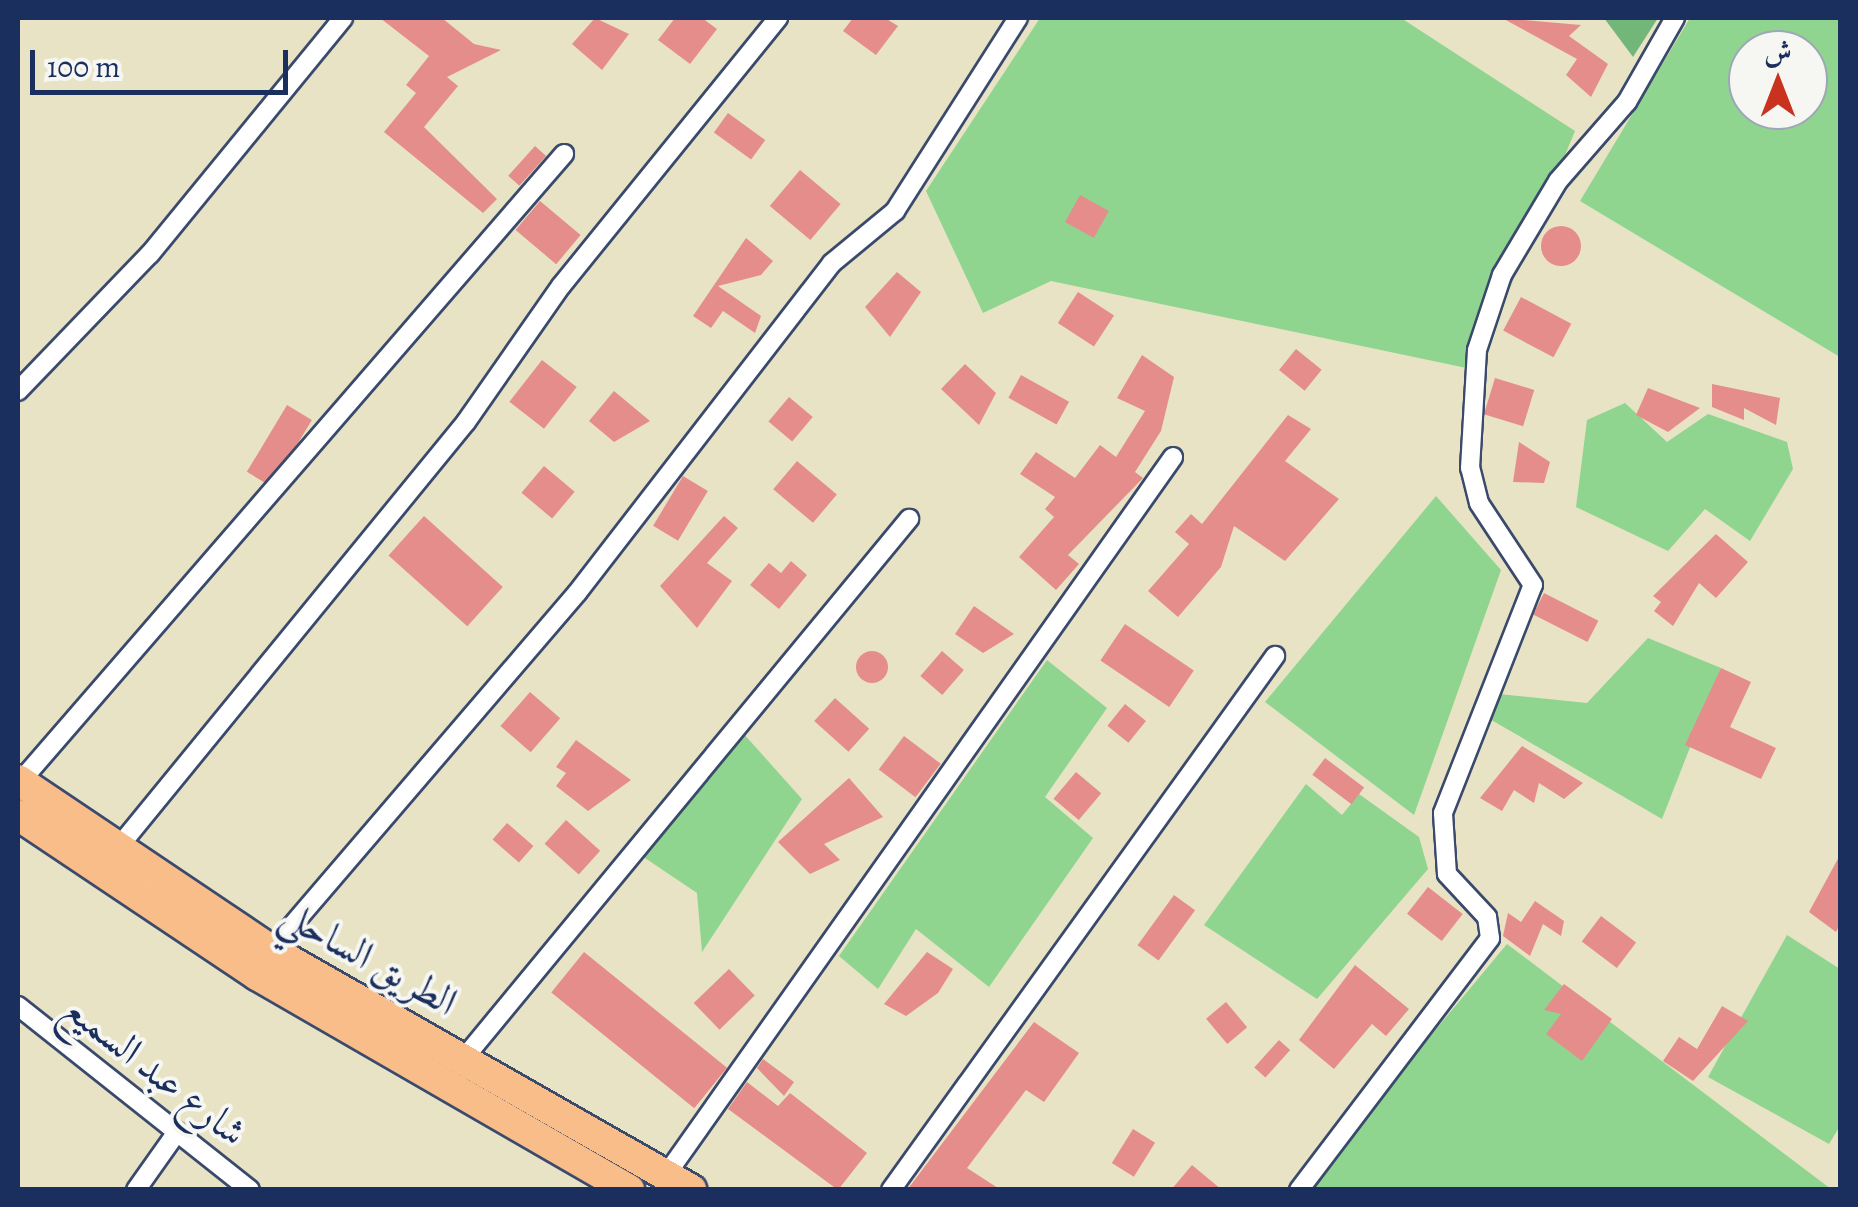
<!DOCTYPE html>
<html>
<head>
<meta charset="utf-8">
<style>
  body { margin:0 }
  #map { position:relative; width:1858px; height:1207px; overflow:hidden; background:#e8e3c5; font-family:Alegreya,Amiri,serif }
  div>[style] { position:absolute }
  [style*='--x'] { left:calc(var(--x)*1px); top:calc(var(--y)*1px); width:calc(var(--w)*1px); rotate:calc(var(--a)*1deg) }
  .green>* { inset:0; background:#8fd58f }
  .forest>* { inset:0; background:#73b67a }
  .building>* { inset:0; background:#e58d8b; transform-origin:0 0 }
  .round { border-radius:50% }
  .roads { filter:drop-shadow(2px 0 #3a4a6d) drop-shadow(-2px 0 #3a4a6d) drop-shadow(0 2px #3a4a6d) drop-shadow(0 -2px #3a4a6d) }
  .street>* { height:18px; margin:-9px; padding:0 9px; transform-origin:9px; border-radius:9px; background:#fff }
  .highway>* { height:30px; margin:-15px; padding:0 15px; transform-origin:15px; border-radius:15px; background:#f8bd89 }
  span { translate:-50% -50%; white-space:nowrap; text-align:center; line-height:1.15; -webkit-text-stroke:8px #f6f6f2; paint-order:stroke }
  .street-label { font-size:40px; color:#1b2f5e }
  .frame { position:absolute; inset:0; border:20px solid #1b2f5e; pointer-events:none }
  .north { position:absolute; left:1728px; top:30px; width:100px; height:100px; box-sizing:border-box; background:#f6f6f2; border:2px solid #9ea6b7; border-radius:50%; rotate:0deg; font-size:28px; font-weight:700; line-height:40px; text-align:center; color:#1b2f5e }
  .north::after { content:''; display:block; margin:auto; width:35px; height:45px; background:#c8321e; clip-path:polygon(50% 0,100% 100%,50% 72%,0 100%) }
  .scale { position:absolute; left:30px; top:50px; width:258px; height:45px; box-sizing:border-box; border:5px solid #1b2f5e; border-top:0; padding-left:12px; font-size:30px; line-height:35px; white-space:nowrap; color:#1b2f5e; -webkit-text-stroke:8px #f6f6f2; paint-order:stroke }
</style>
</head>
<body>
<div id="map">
  <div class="green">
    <div style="clip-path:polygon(1040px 18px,1401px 18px,1575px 131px,1476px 370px,1051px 281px,983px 313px,926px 191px)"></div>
    <div style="clip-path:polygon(evenodd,1690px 18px,1840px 18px,1840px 357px,1580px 201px,1690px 18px,1748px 50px,1808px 50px,1808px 110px,1748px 110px,1748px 50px)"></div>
    <div style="clip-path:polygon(1625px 403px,1667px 442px,1708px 414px,1787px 442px,1793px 469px,1750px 541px,1705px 509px,1668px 551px,1576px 507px,1587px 420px)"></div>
    <div style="clip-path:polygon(1436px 496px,1501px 570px,1414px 815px,1265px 702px)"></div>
    <div style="clip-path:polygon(1648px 638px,1721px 668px,1662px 819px,1481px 714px,1499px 694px,1587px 703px)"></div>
    <div style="clip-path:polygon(1047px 660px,1107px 708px,1045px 797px,1093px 838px,989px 987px,916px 929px,878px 989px,839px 956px)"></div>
    <div style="clip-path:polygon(742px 732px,802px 799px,702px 952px,697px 893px,642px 856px)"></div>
    <div style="clip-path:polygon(1306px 784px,1342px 815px,1359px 794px,1419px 837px,1428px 869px,1317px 999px,1204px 925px)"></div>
    <div style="clip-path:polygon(1787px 935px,1840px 969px,1840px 1126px,1829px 1144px,1708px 1077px)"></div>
    <div style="clip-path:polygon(1507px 944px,1831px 1189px,1302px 1190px)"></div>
  </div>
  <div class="forest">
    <div style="clip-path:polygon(1604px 18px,1658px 18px,1633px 57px)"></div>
  </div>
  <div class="building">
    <div style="clip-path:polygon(380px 18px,442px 18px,474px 44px,501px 50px,447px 77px,458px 86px,424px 127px,497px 199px,483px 213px,384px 132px,416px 93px,406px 85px,429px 56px)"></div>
    <div style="clip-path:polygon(595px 18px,629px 34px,602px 70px,572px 44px)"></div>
    <div style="clip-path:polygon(675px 18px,702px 18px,717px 29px,690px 64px,658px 40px)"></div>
    <div style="clip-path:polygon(853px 18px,885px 18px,898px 26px,876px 55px,843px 31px)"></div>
    <div style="clip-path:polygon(1502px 18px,1581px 25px,1569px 36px,1608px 64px,1591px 97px,1566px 75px,1577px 59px)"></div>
    <div style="left:728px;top:113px;width:46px;height:24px;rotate:36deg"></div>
    <div style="left:535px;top:146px;width:15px;height:40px;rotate:42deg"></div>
    <div style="left:800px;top:170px;width:53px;height:47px;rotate:40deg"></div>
    <div style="left:1080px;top:195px;width:33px;height:31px;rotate:29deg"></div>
    <div style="left:540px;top:201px;width:53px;height:38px;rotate:40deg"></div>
    <div class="round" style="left:1541px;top:226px;width:40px;height:40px"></div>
    <div style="clip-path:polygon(746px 238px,773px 261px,761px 275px,718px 286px,761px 316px,755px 333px,723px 311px,711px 328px,693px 316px)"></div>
    <div style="clip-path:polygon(897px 272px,921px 292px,890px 337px,865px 307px)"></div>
    <div style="left:1078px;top:292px;width:43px;height:37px;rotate:33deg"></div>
    <div style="left:1521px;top:297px;width:57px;height:38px;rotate:28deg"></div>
    <div style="left:1296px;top:349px;width:33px;height:27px;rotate:39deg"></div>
    <div style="clip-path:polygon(1142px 355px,1174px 377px,1161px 431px,1135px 472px,1143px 478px,1068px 555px,1079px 564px,1056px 590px,1019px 557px,1054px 517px,1045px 509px,1055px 497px,1020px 474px,1036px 452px,1075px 478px,1100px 445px,1116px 457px,1145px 411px,1117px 398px)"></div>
    <div style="left:542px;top:360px;width:44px;height:53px;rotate:38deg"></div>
    <div style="clip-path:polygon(965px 364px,996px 393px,979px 425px,941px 389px)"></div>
    <div style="left:1021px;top:375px;width:55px;height:26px;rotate:29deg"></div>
    <div style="left:1495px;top:378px;width:41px;height:38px;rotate:17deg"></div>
    <div style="clip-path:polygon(1712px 384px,1780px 398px,1776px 425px,1744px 408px,1744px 420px,1712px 407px)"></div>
    <div style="clip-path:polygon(1648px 388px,1700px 408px,1668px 432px,1636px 415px)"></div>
    <div style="clip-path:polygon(614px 391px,650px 421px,614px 442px,589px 421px)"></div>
    <div style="left:789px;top:397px;width:31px;height:32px;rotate:40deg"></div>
    <div style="left:287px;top:405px;width:29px;height:78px;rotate:31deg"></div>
    <div style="clip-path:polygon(1288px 415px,1311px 429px,1285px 461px,1339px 499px,1285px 561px,1234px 526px,1221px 567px,1178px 617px,1148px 591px,1189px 544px,1175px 532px,1191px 514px,1202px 524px)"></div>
    <div style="clip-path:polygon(1519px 442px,1550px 462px,1544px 483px,1513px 482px)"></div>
    <div style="left:797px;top:461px;width:52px;height:37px;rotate:40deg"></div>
    <div style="left:544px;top:466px;width:40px;height:35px;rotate:40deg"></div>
    <div style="left:683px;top:476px;width:29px;height:58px;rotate:31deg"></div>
    <div style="left:424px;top:516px;width:106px;height:53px;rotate:42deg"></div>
    <div style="clip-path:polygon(724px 516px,738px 528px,707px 563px,732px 581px,697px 628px,660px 586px)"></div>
    <div style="clip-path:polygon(1716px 534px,1748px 562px,1716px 598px,1699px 583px,1673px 626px,1654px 611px,1661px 602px,1653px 596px)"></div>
    <div style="clip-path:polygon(791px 561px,807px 575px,779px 609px,750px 585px,769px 563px,781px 573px)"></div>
    <div style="left:1544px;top:593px;width:61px;height:24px;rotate:27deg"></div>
    <div style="clip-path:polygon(974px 606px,1014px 634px,983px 653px,955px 634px)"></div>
    <div style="left:1125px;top:624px;width:83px;height:44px;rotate:34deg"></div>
    <div style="left:942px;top:651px;width:29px;height:33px;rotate:41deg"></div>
    <div class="round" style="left:856px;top:651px;width:32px;height:32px"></div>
    <div style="clip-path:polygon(1721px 668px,1751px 682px,1730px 727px,1776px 748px,1761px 779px,1685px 745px)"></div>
    <div style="left:530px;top:692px;width:40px;height:45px;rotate:41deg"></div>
    <div style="left:835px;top:698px;width:46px;height:31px;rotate:42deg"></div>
    <div style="left:1125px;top:704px;width:27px;height:28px;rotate:39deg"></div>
    <div style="left:904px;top:736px;width:46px;height:42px;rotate:37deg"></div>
    <div style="clip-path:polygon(576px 740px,631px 780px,588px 811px,556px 786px,566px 773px,556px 767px)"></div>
    <div style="clip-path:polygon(1522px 746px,1583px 783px,1564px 799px,1539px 783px,1534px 803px,1514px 790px,1502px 811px,1480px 798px)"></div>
    <div style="left:1325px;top:758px;width:49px;height:21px;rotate:37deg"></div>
    <div style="left:1076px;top:772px;width:33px;height:35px;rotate:40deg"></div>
    <div style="clip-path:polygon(849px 778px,883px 817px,824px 844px,840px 860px,810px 874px,778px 842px)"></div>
    <div style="left:566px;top:820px;width:46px;height:32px;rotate:42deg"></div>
    <div style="left:507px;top:823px;width:35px;height:22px;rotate:41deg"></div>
    <div style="clip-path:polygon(1840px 855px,1840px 924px,1836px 932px,1809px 912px)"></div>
    <div style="left:1428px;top:887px;width:44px;height:34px;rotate:38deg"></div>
    <div style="left:1174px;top:895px;width:26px;height:62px;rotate:36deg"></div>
    <div style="clip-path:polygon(1535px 901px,1564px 921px,1561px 936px,1543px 924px,1530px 956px,1503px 936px,1508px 913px,1521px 922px)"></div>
    <div style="left:1601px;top:916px;width:44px;height:32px;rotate:37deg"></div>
    <div style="left:584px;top:952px;width:184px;height:52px;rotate:39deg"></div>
    <div style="clip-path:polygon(927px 952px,953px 969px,938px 993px,906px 1016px,884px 1004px)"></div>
    <div style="clip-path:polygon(1355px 965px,1409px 1009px,1386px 1036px,1372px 1024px,1334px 1069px,1299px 1040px)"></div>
    <div style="left:729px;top:969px;width:37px;height:49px;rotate:46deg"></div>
    <div style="clip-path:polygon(1564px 984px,1612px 1019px,1582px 1061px,1546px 1034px,1561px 1014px,1544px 1010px)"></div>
    <div style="left:1226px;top:1002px;width:33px;height:26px;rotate:50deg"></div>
    <div style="clip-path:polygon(1722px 1006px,1748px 1021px,1693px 1081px,1663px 1061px,1679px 1037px,1697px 1049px)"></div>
    <div style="clip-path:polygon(1034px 1022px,1079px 1053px,1044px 1102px,1026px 1090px,967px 1168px,1001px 1190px,907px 1190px)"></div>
    <div style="left:1279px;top:1040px;width:15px;height:37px;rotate:42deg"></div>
    <div style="clip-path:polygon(763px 1059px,794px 1082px,784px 1096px,757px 1068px)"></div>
    <div style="clip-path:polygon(747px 1082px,778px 1106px,790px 1093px,867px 1153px,838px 1190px,728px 1109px)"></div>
    <div style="left:1133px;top:1129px;width:26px;height:40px;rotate:32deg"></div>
    <div style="clip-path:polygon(1192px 1165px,1222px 1190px,1171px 1190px)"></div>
  </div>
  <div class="roads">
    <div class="street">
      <div style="--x:18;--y:391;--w:190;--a:-46.1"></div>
      <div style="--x:150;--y:254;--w:305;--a:-50.7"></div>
      <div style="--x:20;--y:782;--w:831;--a:-49.1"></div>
      <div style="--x:117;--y:849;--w:551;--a:-50.74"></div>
      <div style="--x:466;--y:422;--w:166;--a:-55.1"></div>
      <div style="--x:561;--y:286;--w:345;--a:-51"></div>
      <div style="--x:271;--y:950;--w:470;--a:-49.4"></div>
      <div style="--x:577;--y:593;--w:417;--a:-52.3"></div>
      <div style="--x:832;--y:263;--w:82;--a:-39.5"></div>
      <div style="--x:895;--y:211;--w:229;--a:-57.5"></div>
      <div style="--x:18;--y:1006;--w:296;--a:38.4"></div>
      <div style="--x:465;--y:1057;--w:698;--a:-50.47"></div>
      <div style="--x:666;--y:1175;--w:879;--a:-54.77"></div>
      <div style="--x:136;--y:1190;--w:71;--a:-54.7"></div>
      <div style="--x:891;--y:1190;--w:658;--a:-54.28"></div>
      <div style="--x:1299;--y:1190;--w:316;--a:-52.8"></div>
      <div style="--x:1490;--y:938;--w:21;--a:-98"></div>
      <div style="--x:1487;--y:917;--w:59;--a:-132.9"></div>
      <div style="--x:1447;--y:874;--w:61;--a:-93.8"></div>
      <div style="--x:1443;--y:813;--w:245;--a:-68.5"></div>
      <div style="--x:1533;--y:585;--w:98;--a:-123.4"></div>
      <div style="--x:1479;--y:503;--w:36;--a:-104"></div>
      <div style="--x:1470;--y:468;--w:118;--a:-86.6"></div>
      <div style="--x:1477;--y:350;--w:79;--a:-71.6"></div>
      <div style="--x:1502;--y:275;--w:109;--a:-59.2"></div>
      <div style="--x:1558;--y:181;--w:105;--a:-48.9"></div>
      <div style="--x:1627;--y:102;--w:97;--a:-60.3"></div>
    </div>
    <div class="highway">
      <div style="--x:18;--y:780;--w:305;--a:33.9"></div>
      <div style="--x:271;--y:950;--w:484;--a:29.7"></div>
      <div style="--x:18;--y:815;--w:288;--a:33.8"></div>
      <div style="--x:257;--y:975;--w:430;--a:30"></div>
    </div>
  </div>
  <div class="street-label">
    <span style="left:369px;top:958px;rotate:29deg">الطريق الساحلي</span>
    <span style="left:155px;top:1070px;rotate:38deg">شارع عبد السميع</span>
  </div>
  <div class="frame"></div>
  <div class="north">ش</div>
  <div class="scale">100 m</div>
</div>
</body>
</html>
